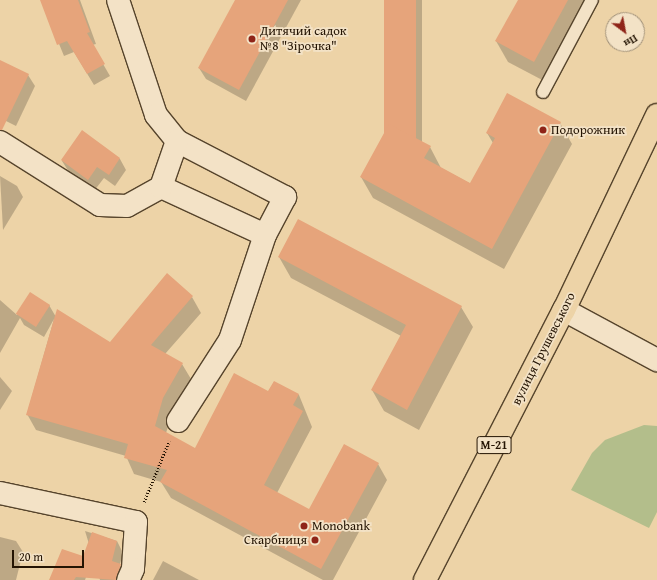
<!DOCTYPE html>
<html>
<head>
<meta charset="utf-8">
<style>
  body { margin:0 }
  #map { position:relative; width:657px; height:580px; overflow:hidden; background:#edd3a7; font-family:"Gentium Book Plus",serif }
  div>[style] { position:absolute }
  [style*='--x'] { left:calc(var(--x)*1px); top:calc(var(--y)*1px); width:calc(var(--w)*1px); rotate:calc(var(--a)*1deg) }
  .green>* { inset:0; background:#b3be8b }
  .shadow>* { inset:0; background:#0003; transform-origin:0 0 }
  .building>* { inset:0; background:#e6a47b; transform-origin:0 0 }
  .path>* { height:2.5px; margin-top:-1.25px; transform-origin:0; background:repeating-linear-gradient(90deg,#241403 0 1px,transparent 0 3px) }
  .roads { filter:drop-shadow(1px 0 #56442c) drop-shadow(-1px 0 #56442c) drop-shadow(0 1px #56442c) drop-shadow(0 -1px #56442c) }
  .lane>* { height:12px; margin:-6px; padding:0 6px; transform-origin:6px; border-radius:6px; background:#f3e2c6 }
  .street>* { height:22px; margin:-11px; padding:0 11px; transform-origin:11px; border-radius:11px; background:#f3e2c6 }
  .highway>* { height:22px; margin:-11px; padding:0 11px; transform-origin:11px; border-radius:11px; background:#edd3a7 }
  .dots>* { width:11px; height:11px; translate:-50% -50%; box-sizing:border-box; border:2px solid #f3e2c6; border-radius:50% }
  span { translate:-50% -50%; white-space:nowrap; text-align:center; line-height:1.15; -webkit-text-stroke:3.5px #f3e2c6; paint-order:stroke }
  .shield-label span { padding:1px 3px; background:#f3e2c6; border:1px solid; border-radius:3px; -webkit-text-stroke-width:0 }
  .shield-label { font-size:12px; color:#241403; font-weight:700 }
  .poi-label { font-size:13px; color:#241403 }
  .left { translate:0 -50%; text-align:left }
  .right { translate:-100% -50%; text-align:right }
  .street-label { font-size:13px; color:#241403 }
  .north { position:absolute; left:605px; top:12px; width:40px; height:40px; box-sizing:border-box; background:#f3e2c6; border:1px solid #a09078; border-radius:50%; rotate:148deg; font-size:11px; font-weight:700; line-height:16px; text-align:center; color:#241403 }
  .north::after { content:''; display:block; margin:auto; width:14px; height:18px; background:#8f2418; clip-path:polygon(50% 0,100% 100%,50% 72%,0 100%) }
  .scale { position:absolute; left:12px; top:550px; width:72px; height:18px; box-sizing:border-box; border:2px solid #241403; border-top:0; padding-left:5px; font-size:12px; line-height:14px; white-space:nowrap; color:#241403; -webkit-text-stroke:3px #f3e2c6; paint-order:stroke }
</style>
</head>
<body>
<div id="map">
  <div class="green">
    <div style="clip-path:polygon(644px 425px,657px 426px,657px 512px,649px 528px,571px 490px,592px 453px,605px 440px)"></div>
  </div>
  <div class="shadow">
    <div style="clip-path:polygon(41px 0,80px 0,96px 44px,92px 45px,110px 76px,94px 85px,74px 52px,64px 56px)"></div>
    <div style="clip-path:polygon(236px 0,301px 0,246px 101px,206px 79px,199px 68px)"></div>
    <div style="left:385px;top:0;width:37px;height:168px"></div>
    <div style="clip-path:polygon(519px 0,590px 0,546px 82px,508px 62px,496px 41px)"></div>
    <div style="clip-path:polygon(0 67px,28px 75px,35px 86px,16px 126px,0 118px)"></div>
    <div style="clip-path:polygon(560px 123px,572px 144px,504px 269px,373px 198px,361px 177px,430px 147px,441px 168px,471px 184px,493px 143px,487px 133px)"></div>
    <div style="clip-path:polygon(82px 132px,120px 159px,126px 170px,115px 186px,104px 178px,94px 191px,69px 172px,62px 161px)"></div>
    <div style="clip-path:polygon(0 176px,17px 186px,23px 197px,3px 230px)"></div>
    <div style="clip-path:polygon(279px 257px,461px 307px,473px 327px,419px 430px,384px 411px,372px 390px,401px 336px,291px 278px)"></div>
    <div style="clip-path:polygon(30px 294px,49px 305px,56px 317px,110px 343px,192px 297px,201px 313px,165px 354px,182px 364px,191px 379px,172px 414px,166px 433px,195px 449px,269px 392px,274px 382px,299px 395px,312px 427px,277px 493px,309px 511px,378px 464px,387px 480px,333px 580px,323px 580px,171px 498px,161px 482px,134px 474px,126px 456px,36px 430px,27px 414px,54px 319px,44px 337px,24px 325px,20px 318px,0 353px,0 300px,17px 315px)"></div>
    <div style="clip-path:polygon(0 377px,12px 391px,0 410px)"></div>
    <div style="clip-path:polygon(85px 531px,117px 541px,123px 553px,120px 564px,126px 580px,100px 580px)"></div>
    <div style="clip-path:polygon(0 537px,16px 541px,23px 552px,16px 580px,0 580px)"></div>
    <div style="clip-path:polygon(163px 561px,199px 580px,153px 580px)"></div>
    <div style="clip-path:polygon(89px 569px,85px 580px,50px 580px)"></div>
  </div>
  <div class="building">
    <div style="clip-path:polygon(40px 0,78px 0,90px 32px,87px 33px,105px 64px,87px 74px,67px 41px,57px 45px)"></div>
    <div style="clip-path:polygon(235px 0,288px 0,239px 90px,198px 68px)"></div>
    <div style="left:384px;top:0;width:32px;height:168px"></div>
    <div style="clip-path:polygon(518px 0,568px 0,534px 62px,495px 41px)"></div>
    <div style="clip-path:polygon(0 60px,29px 74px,2px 130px,0 130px)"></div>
    <div style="clip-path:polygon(507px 93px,561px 122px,492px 249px,360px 177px,389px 124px,431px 146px,424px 158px,470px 183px,495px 138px,486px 133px)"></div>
    <div style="clip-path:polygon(82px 130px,120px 158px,109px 175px,97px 167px,88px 180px,61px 160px)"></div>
    <div style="clip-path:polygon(298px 219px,462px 306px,407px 410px,371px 390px,406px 325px,278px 257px)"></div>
    <div style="clip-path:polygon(167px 273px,193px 296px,151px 345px,183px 363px,163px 398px,155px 426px,195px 448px,234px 373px,268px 391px,274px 381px,299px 394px,293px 405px,303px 411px,264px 485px,309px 509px,344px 444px,379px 463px,321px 569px,160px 482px,167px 470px,124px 458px,128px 444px,26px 415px,57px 309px,110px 342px)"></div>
    <div style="left:30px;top:292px;width:24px;height:26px;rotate:33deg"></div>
    <div style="clip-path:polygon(92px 532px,117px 541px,112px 561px,121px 564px,116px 580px,76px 577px,74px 580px,49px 580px,62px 549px,83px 556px)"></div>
  </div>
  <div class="path">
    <div style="--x:144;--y:502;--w:66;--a:-67.7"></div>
  </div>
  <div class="roads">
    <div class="lane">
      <div style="--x:543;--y:92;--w:104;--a:-62"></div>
    </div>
    <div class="street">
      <div style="--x:118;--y:0;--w:121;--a:71.7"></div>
      <div style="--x:156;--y:115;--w:33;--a:51"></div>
      <div style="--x:177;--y:141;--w:122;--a:27.4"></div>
      <div style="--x:285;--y:197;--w:43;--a:117.8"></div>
      <div style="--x:265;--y:235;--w:115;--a:-155.2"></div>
      <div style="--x:0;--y:142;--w:118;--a:32.2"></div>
      <div style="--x:100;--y:205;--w:27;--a:2"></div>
      <div style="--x:127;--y:206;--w:39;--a:-29"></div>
      <div style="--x:161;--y:187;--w:49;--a:-70.8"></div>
      <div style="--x:564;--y:310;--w:106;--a:28.3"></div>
      <div style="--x:178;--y:421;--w:96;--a:-57.3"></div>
      <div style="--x:230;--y:340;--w:111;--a:-71.6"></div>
      <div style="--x:0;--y:493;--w:139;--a:12"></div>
      <div style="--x:136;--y:522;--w:47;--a:93.7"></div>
      <div style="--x:133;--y:569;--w:12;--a:114"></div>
    </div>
    <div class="highway">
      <div style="--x:425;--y:580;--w:304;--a:-62.8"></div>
      <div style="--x:564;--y:310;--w:216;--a:-64.5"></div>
    </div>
  </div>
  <div class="dots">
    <div style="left:252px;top:39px;background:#8f2418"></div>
    <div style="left:543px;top:130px;background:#8f2418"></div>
    <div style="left:304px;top:526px;background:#8f2418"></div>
    <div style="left:315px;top:540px;background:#8f2418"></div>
  </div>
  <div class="shield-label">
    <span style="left:494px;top:445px">М-21</span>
  </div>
  <div class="poi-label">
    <span class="left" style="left:260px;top:39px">Дитячий садок<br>№8 "Зірочка"</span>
    <span class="left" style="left:551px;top:130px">Подорожник</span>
    <span class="left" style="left:312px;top:526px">Monobank</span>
    <span class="right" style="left:307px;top:540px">Скарбниця</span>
  </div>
  <div class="street-label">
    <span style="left:544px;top:349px;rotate:-63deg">вулиця Грушевського</span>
  </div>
  <div class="north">Пн</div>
  <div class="scale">20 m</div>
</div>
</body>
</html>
